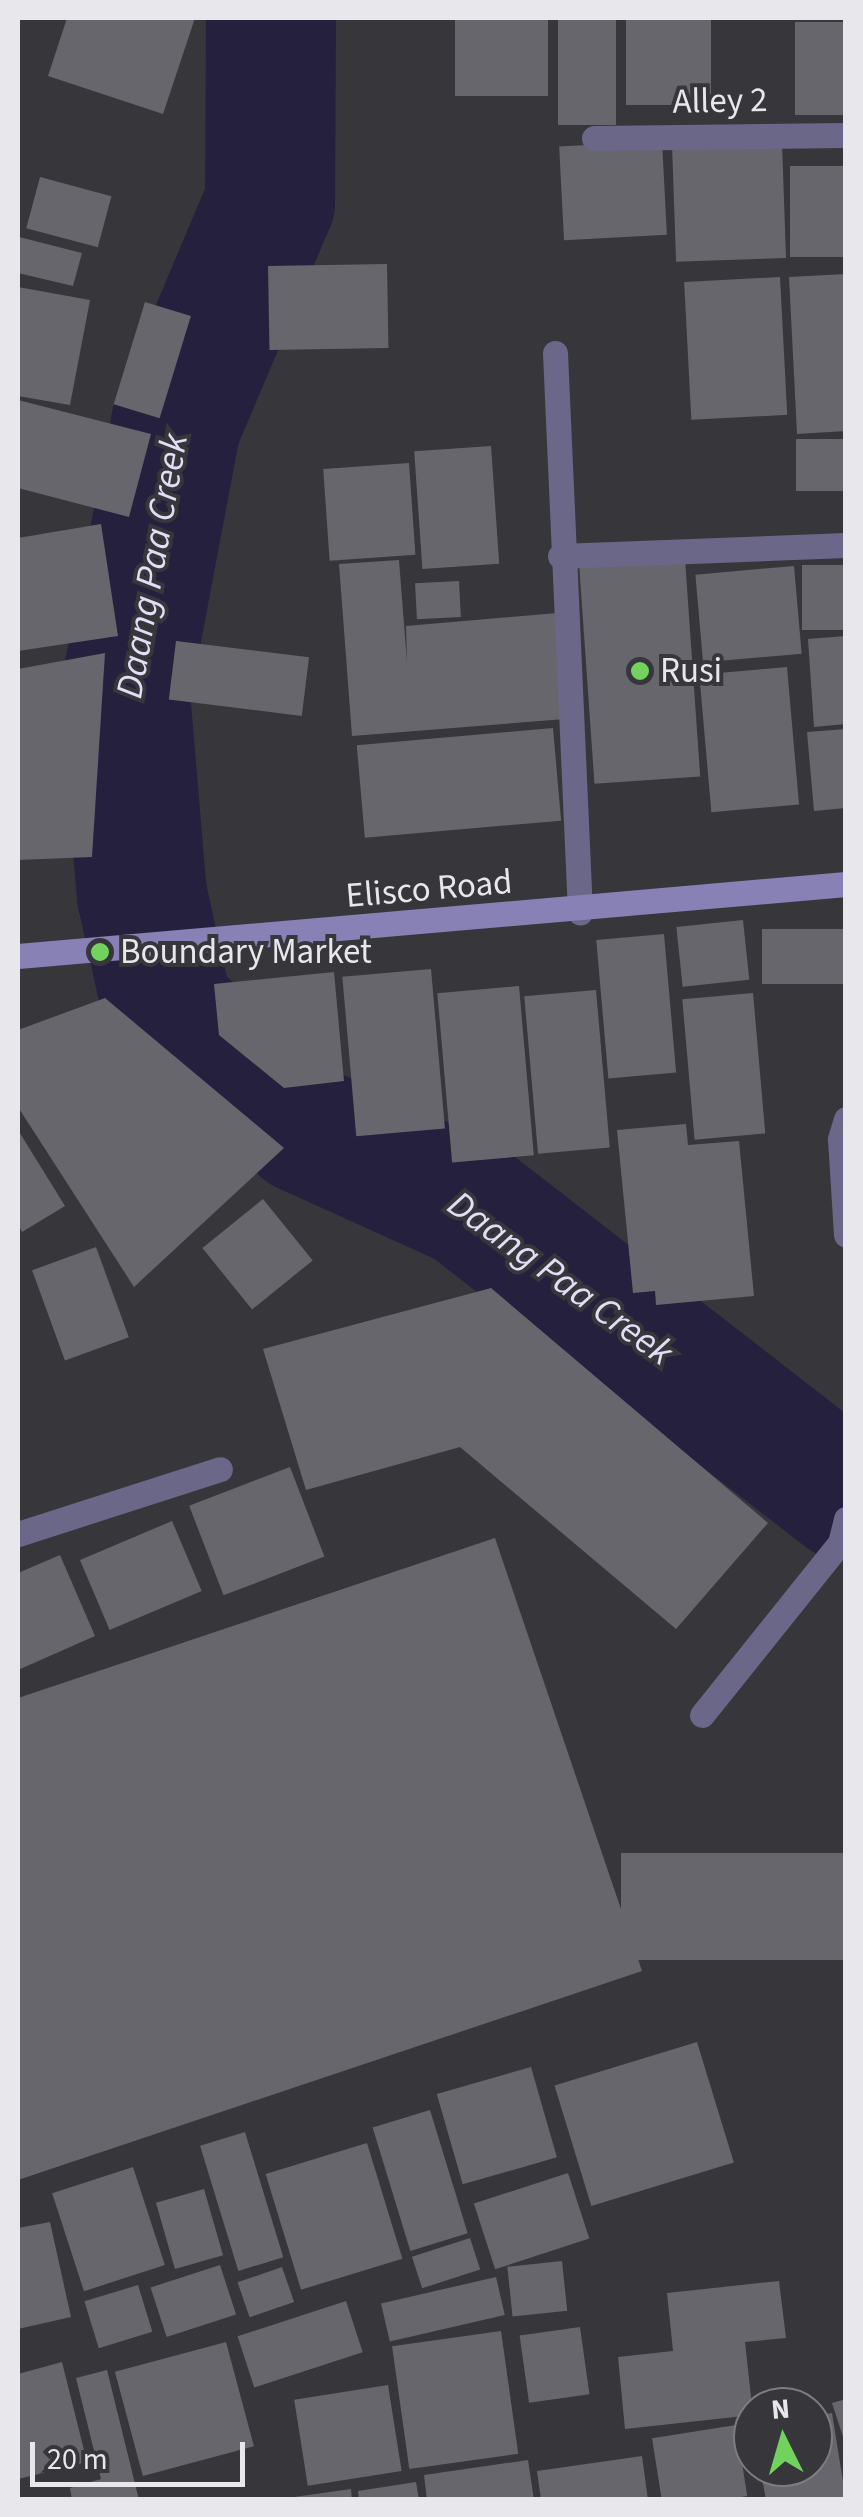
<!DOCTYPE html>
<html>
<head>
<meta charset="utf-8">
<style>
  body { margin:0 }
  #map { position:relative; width:863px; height:2517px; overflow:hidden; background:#36363b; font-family:"Source Sans 3",sans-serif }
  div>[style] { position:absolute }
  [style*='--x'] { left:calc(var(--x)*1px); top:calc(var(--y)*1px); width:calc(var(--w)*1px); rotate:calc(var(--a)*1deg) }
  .river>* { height:130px; margin:-65px; padding:0 65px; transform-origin:65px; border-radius:65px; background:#25203d }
  .building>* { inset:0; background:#66666c; transform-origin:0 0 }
  .service>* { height:25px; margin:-12.5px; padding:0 12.5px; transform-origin:12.5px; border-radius:12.5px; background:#6b6788 }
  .minor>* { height:25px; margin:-12.5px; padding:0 12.5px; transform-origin:12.5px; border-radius:12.5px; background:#6b6788 }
  .secondary>* { height:25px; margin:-12.5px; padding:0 12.5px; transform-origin:12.5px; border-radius:12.5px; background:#8881b5 }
  .dots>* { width:28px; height:28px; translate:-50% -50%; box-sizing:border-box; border:5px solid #36363b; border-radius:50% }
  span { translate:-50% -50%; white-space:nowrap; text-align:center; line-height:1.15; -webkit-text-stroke:8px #36363b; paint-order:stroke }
  .street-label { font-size:35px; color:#e8e7eb }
  .poi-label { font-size:35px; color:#e8e7eb }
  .left { translate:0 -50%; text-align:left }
  .water-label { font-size:38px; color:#e1def7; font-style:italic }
  .frame { position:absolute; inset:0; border:20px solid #e8e7eb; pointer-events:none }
  .north { position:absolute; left:733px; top:2387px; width:100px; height:100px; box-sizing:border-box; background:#36363b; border:2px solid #7d7d81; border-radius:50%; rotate:355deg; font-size:28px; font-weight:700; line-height:40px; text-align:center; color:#e8e7eb }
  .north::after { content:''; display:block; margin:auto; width:35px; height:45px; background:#71d25e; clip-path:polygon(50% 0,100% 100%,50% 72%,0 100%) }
  .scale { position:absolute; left:30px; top:2442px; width:215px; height:45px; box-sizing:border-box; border:5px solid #e8e7eb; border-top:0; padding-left:12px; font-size:30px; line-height:35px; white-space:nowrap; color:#e8e7eb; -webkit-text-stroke:8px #36363b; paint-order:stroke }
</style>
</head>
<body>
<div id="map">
  <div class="river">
    <div style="--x:271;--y:18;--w:184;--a:90.3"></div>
    <div style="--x:270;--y:202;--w:241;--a:112.9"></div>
    <div style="--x:176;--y:424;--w:275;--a:100.7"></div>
    <div style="--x:125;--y:694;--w:202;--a:85.2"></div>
    <div style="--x:142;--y:895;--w:120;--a:77.5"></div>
    <div style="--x:168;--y:1012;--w:180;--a:40.5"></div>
    <div style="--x:305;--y:1129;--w:178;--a:24.3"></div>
    <div style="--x:467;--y:1202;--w:480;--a:37.8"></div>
  </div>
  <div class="building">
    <div style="clip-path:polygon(67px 18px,195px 18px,163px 114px,48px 76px)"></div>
    <div style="left:455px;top:18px;width:93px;height:78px"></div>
    <div style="left:558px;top:18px;width:58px;height:107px"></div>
    <div style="left:626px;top:18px;width:85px;height:87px"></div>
    <div style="left:846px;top:22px;width:93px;height:51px;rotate:90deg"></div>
    <div style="left:662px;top:141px;width:94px;height:103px;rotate:87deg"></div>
    <div style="left:782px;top:143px;width:115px;height:110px;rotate:88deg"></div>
    <div style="left:846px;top:166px;width:91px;height:56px;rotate:90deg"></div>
    <div style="left:40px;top:177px;width:74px;height:53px;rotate:15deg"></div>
    <div style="clip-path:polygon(19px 237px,82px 253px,73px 286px,18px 273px)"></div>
    <div style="left:387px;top:264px;width:84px;height:119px;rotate:89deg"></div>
    <div style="clip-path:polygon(846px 274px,846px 431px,797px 434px,789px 277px)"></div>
    <div style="left:780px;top:277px;width:138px;height:96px;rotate:87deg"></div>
    <div style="clip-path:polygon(18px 287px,90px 300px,70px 405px,18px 396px)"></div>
    <div style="left:145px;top:302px;width:48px;height:107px;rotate:17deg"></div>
    <div style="clip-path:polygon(18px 400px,151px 434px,129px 517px,18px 488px)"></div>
    <div style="left:846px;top:439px;width:52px;height:50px;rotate:90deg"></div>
    <div style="left:491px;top:446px;width:118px;height:77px;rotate:86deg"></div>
    <div style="left:409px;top:463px;width:92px;height:86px;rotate:86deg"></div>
    <div style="clip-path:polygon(101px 524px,118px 636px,18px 651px,18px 538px)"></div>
    <div style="left:685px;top:559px;width:218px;height:106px;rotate:86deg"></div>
    <div style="clip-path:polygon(399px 560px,407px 662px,406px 626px,557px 613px,565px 719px,352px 736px,339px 564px)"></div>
    <div style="left:846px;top:565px;width:65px;height:44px;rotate:90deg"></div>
    <div style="left:794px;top:566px;width:88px;height:99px;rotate:85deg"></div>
    <div style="left:459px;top:581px;width:36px;height:44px;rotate:87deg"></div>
    <div style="clip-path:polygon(846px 636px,846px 724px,814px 727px,808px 639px)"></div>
    <div style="left:176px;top:641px;width:134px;height:59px;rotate:7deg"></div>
    <div style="clip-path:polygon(105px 653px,92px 857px,18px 860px,18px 669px)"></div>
    <div style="left:787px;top:667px;width:138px;height:88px;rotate:85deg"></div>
    <div style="left:553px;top:728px;width:93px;height:197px;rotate:85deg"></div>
    <div style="clip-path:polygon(846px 729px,846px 808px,814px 811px,807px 732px)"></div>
    <div style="left:743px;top:920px;width:60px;height:67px;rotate:84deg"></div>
    <div style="left:846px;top:929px;width:55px;height:84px;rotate:90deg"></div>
    <div style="left:664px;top:934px;width:139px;height:68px;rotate:85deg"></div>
    <div style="left:431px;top:969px;width:160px;height:89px;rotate:85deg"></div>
    <div style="clip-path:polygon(334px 972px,344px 1081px,284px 1088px,219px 1035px,214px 984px)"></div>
    <div style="left:519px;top:986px;width:170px;height:82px;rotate:85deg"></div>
    <div style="left:596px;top:990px;width:158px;height:72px;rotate:85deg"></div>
    <div style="left:753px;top:993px;width:141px;height:71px;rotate:85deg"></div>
    <div style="clip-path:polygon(105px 998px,284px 1148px,134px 1287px,18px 1107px,18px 1030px)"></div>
    <div style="clip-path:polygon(686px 1124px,688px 1145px,739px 1141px,754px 1296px,656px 1305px,655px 1291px,633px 1293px,617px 1130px)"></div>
    <div style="clip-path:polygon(18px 1130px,65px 1206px,22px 1232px,18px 1224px)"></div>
    <div style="left:263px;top:1199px;width:79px;height:78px;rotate:51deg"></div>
    <div style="left:96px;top:1247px;width:96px;height:68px;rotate:70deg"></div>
    <div style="clip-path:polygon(491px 1288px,768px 1523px,676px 1629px,460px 1447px,306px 1490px,263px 1349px)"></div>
    <div style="left:290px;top:1467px;width:96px;height:108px;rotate:69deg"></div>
    <div style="left:172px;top:1521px;width:76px;height:100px;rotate:67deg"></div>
    <div style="clip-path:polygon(495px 1538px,642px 1971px,18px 2180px,18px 1698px)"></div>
    <div style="clip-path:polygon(60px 1555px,95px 1636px,18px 1670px,18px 1573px)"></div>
    <div style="left:846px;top:1853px;width:107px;height:225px;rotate:90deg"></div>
    <div style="left:697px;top:2042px;width:126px;height:149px;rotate:73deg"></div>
    <div style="left:531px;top:2067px;width:94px;height:98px;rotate:74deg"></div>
    <div style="left:430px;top:2110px;width:129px;height:60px;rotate:73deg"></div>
    <div style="left:245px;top:2132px;width:131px;height:47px;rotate:73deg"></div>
    <div style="left:367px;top:2143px;width:121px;height:106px;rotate:73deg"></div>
    <div style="left:133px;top:2167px;width:103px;height:85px;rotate:72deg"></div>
    <div style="left:568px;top:2173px;width:69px;height:99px;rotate:72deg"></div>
    <div style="left:204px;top:2189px;width:69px;height:50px;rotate:74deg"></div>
    <div style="clip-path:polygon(50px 2222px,71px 2317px,18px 2329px,18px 2228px)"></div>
    <div style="left:470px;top:2238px;width:33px;height:61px;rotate:72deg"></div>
    <div style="left:562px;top:2261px;width:50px;height:55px;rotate:84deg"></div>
    <div style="left:220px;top:2265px;width:52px;height:73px;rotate:72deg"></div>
    <div style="left:282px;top:2267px;width:37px;height:47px;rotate:71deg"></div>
    <div style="left:496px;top:2277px;width:39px;height:118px;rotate:77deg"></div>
    <div style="clip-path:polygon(779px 2281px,786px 2338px,745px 2342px,753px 2415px,625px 2429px,618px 2357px,673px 2351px,667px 2293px)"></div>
    <div style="left:138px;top:2285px;width:49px;height:56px;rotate:73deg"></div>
    <div style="left:346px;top:2301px;width:54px;height:114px;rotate:72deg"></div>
    <div style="left:580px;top:2327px;width:68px;height:61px;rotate:82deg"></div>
    <div style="left:501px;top:2331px;width:124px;height:110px;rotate:82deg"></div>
    <div style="left:226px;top:2342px;width:108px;height:115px;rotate:75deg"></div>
    <div style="clip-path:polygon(62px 2362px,87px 2462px,18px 2479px,18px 2374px)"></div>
    <div style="clip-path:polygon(107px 2370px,139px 2500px,72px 2500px,70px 2488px,101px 2479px,76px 2378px)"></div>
    <div style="left:388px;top:2385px;width:87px;height:95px;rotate:81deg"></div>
    <div style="clip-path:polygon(846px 2399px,846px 2443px,845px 2443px,832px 2403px)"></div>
    <div style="clip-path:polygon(832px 2413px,846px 2500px,766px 2500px,760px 2467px,813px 2467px,813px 2416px)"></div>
    <div style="left:736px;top:2425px;width:72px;height:85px;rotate:81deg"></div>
    <div style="clip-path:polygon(642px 2456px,648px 2500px,541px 2500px,537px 2471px)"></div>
    <div style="clip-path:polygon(528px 2460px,534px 2500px,427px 2500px,424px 2475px)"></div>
    <div style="clip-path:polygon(416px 2482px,419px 2500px,359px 2500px,358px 2491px)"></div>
    <div style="clip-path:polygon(351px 2489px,352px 2500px,294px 2500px,294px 2497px)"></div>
  </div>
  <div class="service">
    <div style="--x:555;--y:353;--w:560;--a:87.44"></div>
    <div style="--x:846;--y:1119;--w:21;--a:107"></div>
    <div style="--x:840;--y:1139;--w:96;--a:86.4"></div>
    <div style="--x:18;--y:1534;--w:212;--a:-17.8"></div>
    <div style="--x:702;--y:1715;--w:221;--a:-51.3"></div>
    <div style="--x:840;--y:1543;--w:25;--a:-76"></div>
  </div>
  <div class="minor">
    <div style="--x:594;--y:138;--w:252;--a:-0.7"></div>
    <div style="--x:560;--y:556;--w:286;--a:-2.2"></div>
  </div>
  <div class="secondary">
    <div style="--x:18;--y:956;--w:831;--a:-4.97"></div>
  </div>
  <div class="dots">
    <div style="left:640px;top:671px;background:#71d25e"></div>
    <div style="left:100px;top:952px;background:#71d25e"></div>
  </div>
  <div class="street-label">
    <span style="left:720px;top:101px;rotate:-1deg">Alley 2</span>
    <span style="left:429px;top:889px;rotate:-5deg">Elisco Road</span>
  </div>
  <div class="poi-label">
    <span class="left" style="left:660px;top:671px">Rusi</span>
    <span class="left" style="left:120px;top:952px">Boundary Market</span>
  </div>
  <div class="water-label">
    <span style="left:153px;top:566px;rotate:-80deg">Daang Paa Creek</span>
    <span style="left:560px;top:1279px;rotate:36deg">Daang Paa Creek</span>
  </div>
  <div class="frame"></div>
  <div class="north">N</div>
  <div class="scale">20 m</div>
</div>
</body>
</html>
